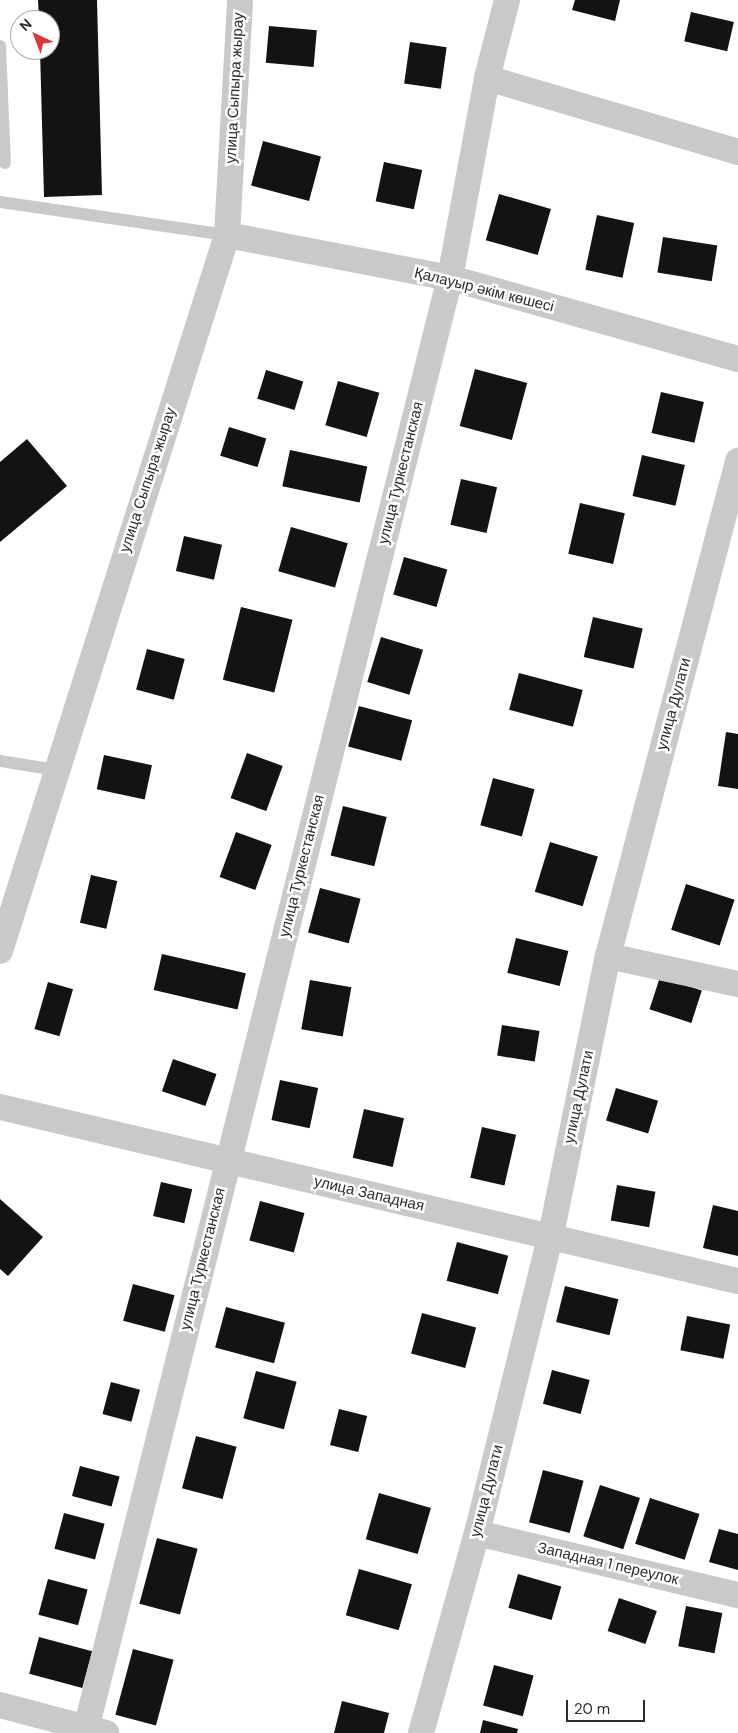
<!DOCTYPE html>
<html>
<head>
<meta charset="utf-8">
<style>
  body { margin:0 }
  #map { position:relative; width:738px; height:1733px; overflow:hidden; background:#fff; font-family:"DM Sans",sans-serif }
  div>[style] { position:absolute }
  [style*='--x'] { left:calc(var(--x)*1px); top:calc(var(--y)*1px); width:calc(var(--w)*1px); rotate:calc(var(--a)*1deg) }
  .building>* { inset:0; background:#131313; transform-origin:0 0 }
  .lane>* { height:12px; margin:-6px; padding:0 6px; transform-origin:6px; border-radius:6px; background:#c9c9c9 }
  .street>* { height:26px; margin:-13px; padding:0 13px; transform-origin:13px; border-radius:13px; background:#c9c9c9 }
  span { translate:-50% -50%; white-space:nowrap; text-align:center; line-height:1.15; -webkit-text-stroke:5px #fff; paint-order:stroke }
  .street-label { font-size:15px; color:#2c2c2c }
  .north { position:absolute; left:10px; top:10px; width:50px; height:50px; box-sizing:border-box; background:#fff; border:1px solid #ababab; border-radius:50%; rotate:317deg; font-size:14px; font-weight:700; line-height:20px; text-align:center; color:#2c2c2c }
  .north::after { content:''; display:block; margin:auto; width:18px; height:22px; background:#dc363a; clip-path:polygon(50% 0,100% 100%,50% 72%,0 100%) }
  .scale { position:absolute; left:566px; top:1700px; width:79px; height:22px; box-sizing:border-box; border:2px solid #2c2c2c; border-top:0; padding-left:6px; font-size:15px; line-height:18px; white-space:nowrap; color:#2c2c2c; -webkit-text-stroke:4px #fff; paint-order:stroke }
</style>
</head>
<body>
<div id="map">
  <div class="building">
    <div style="clip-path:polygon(38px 0,97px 0,102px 195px,44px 197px,40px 50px,50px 50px,50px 20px,39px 20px)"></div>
    <div style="clip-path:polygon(575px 0,620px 0,615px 21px,572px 10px)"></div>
    <div style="left:691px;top:12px;width:44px;height:30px;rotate:13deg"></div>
    <div style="left:269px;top:26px;width:48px;height:37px;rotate:5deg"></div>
    <div style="left:410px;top:42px;width:37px;height:42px;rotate:8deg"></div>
    <div style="left:263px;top:141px;width:60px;height:46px;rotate:15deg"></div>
    <div style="left:384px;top:162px;width:39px;height:40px;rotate:12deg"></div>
    <div style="left:499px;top:194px;width:54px;height:48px;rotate:16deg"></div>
    <div style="left:597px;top:215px;width:38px;height:56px;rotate:12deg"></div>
    <div style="left:663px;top:237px;width:55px;height:36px;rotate:9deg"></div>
    <div style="left:475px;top:369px;width:54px;height:59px;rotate:15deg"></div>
    <div style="left:266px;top:370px;width:39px;height:30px;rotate:17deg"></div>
    <div style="left:338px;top:381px;width:43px;height:46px;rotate:16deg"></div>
    <div style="left:661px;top:392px;width:44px;height:42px;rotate:13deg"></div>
    <div style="left:229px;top:427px;width:39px;height:30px;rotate:17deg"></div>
    <div style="clip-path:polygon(27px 439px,67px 486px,0 542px,0 462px)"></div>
    <div style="left:290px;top:450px;width:79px;height:37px;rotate:12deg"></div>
    <div style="left:642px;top:455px;width:44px;height:42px;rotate:13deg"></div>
    <div style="left:461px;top:479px;width:37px;height:47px;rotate:13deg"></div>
    <div style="left:580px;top:503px;width:46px;height:52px;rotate:13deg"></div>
    <div style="left:291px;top:527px;width:59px;height:46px;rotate:16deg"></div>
    <div style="left:184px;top:536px;width:39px;height:36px;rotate:13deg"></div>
    <div style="left:404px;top:557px;width:45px;height:39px;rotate:16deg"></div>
    <div style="left:241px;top:607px;width:53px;height:75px;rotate:14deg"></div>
    <div style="left:593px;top:617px;width:51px;height:41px;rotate:13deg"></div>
    <div style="left:381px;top:637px;width:44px;height:47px;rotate:17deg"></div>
    <div style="left:147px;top:649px;width:39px;height:42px;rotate:15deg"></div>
    <div style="left:519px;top:673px;width:66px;height:38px;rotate:15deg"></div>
    <div style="left:359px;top:706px;width:55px;height:42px;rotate:15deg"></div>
    <div style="clip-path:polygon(726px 732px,738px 734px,738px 789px,718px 786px)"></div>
    <div style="left:247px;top:753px;width:38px;height:48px;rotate:20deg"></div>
    <div style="left:104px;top:755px;width:49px;height:35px;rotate:12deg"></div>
    <div style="left:493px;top:778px;width:43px;height:49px;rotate:15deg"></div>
    <div style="left:343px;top:806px;width:45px;height:51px;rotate:14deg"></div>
    <div style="left:236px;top:832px;width:38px;height:48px;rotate:20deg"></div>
    <div style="left:550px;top:842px;width:50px;height:52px;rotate:17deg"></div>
    <div style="left:91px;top:875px;width:27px;height:49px;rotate:13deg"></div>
    <div style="left:686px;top:884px;width:51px;height:48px;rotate:18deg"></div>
    <div style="left:320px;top:888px;width:42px;height:46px;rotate:15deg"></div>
    <div style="left:516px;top:938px;width:54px;height:36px;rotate:14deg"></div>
    <div style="left:162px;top:954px;width:86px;height:37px;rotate:13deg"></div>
    <div style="left:660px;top:977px;width:44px;height:34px;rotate:18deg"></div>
    <div style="left:310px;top:980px;width:42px;height:50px;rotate:10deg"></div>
    <div style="left:48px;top:982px;width:26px;height:49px;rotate:16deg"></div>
    <div style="left:502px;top:1025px;width:38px;height:31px;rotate:9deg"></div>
    <div style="left:173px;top:1059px;width:46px;height:34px;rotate:19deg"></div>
    <div style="left:280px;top:1080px;width:39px;height:41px;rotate:12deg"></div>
    <div style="left:616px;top:1088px;width:44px;height:34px;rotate:17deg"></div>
    <div style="left:364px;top:1109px;width:41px;height:50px;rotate:13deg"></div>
    <div style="left:482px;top:1127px;width:35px;height:52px;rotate:13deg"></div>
    <div style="left:161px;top:1182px;width:32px;height:35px;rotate:13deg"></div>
    <div style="left:617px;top:1185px;width:39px;height:36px;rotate:10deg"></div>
    <div style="clip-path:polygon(0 1199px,43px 1237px,8px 1276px,0 1269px)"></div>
    <div style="left:260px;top:1201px;width:46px;height:41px;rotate:15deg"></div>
    <div style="clip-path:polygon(713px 1205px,738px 1211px,738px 1256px,703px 1248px)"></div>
    <div style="left:457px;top:1242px;width:53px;height:40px;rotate:15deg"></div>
    <div style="left:133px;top:1284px;width:43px;height:38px;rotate:15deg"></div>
    <div style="left:565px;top:1286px;width:55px;height:37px;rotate:14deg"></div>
    <div style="left:226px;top:1307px;width:61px;height:42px;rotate:15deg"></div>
    <div style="left:422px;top:1313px;width:56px;height:42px;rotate:15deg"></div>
    <div style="left:687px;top:1316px;width:44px;height:35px;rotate:11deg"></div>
    <div style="left:552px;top:1370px;width:39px;height:35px;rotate:15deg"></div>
    <div style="left:256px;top:1371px;width:42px;height:49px;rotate:15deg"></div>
    <div style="left:111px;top:1382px;width:30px;height:33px;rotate:15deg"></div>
    <div style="left:339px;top:1409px;width:29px;height:37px;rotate:14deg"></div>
    <div style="left:196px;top:1436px;width:42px;height:54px;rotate:15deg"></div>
    <div style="left:80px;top:1466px;width:41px;height:31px;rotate:15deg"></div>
    <div style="left:543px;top:1470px;width:42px;height:54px;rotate:15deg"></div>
    <div style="left:600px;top:1485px;width:42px;height:54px;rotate:18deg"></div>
    <div style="left:379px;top:1493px;width:54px;height:48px;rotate:16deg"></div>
    <div style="left:650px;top:1498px;width:52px;height:48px;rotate:18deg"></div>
    <div style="left:64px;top:1513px;width:42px;height:37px;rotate:15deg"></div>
    <div style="clip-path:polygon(719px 1529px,738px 1534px,738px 1570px,709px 1562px)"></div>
    <div style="left:157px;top:1538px;width:42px;height:68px;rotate:15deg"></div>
    <div style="left:359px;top:1569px;width:55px;height:48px;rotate:16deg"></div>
    <div style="left:518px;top:1574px;width:45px;height:35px;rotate:16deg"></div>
    <div style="left:48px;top:1579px;width:41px;height:37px;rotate:15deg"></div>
    <div style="left:619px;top:1598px;width:40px;height:35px;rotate:19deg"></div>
    <div style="left:686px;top:1606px;width:37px;height:41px;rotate:11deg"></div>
    <div style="left:39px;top:1637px;width:55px;height:38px;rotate:15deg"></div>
    <div style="left:133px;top:1649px;width:42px;height:68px;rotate:15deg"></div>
    <div style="left:494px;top:1665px;width:41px;height:42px;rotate:15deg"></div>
    <div style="clip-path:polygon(342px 1701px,389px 1713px,384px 1733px,334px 1733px)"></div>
    <div style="clip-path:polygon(483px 1720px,518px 1729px,517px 1733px,480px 1733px)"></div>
  </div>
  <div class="lane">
    <div style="--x:0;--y:46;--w:117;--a:87.6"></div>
    <div style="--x:0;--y:202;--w:229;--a:8.3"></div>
    <div style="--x:0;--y:761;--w:57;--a:9.1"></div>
  </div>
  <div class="street">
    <div style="--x:487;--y:78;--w:262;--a:16.4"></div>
    <div style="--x:227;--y:235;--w:227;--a:10.9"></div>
    <div style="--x:450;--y:278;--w:299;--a:15.7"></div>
    <div style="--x:0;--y:951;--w:751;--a:-72.41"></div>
    <div style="--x:227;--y:235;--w:235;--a:-86.8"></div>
    <div style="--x:608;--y:956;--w:133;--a:12.2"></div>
    <div style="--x:0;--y:1107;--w:758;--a:13.27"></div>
    <div style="--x:477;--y:1533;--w:268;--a:13.4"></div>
    <div style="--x:0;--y:1705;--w:110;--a:14.8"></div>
    <div style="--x:86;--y:1729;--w:1496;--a:-75.92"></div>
    <div style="--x:450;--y:278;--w:203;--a:-79.5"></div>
    <div style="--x:487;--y:78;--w:81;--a:-75.6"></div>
    <div style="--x:421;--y:1733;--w:208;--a:-74.4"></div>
    <div style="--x:477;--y:1533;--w:307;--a:-76.1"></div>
    <div style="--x:551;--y:1235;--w:285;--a:-78.5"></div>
    <div style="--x:608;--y:956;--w:512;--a:-75.28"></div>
  </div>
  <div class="street-label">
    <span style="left:235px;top:88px;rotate:-87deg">улица Сыпыра жырау</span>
    <span style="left:484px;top:290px;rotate:14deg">Қалауыр әкім көшесі</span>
    <span style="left:401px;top:473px;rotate:-76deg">улица Туркестанская</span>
    <span style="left:148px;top:480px;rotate:-72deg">улица Сыпыра жырау</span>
    <span style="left:674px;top:704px;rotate:-75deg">улица Дулати</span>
    <span style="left:302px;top:866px;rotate:-76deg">улица Туркестанская</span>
    <span style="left:579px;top:1097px;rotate:-78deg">улица Дулати</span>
    <span style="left:369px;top:1194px;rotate:13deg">улица Западная</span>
    <span style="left:203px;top:1259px;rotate:-76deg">улица Туркестанская</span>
    <span style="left:487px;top:1491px;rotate:-76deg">улица Дулати</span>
    <span style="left:608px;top:1564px;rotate:13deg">Западная 1 переулок</span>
  </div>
  <div class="north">N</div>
  <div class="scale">20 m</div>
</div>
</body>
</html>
